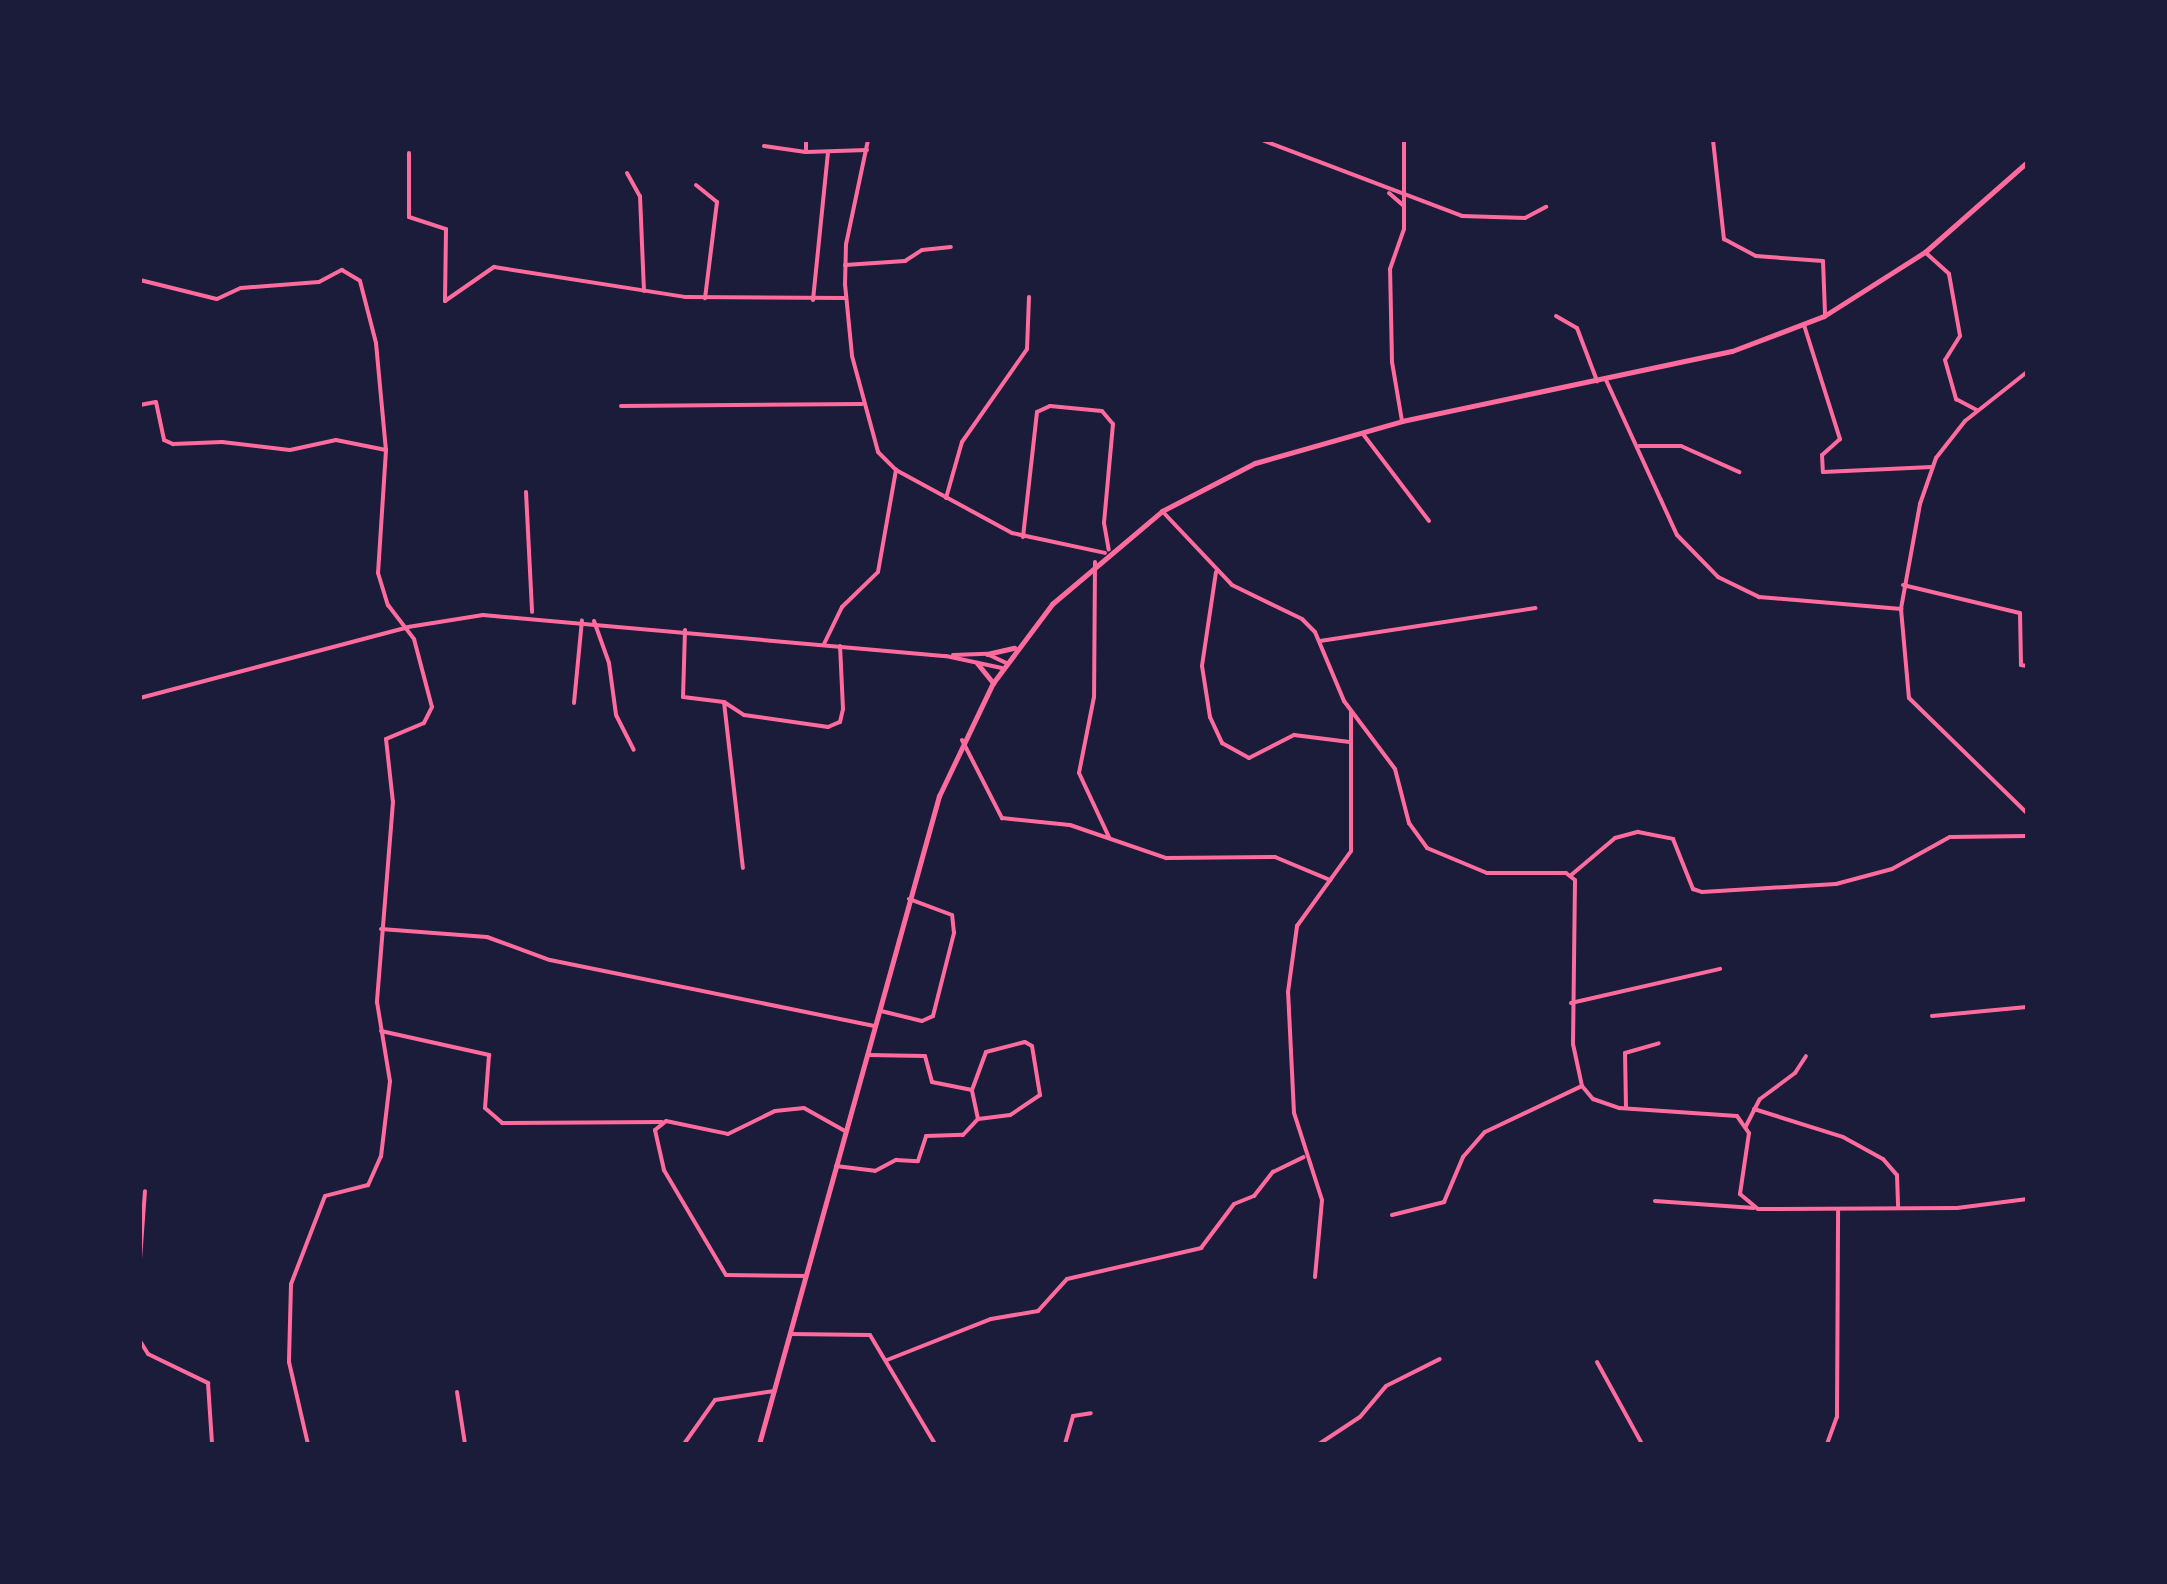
<!DOCTYPE html>
<html>
<head>
<meta charset="utf-8">
<style>
  body { margin:0 }
  #map { position:relative; width:2167px; height:1584px; overflow:hidden; background:#1b1b3a; font-family:Jost,sans-serif }
  div>[style] { position:absolute }
  [style*='--x'] { left:calc(var(--x)*1px); top:calc(var(--y)*1px); width:calc(var(--w)*1px); rotate:calc(var(--a)*1deg) }
  .minor>* { height:4px; margin:-2px; padding:0 2px; transform-origin:2px; border-radius:2px; background:#ff6b9d }
  .primary>* { height:5px; margin:-2.5px; padding:0 2.5px; transform-origin:2.5px; border-radius:2.5px; background:#ff6b9d }
  span { translate:-50% -50%; white-space:nowrap; text-align:center; line-height:1.15; -webkit-text-stroke:9px #1b1b3a; paint-order:stroke }
  .frame { position:absolute; inset:0; border:142px solid #1b1b3a; pointer-events:none }
</style>
</head>
<body>
<div id="map">
  <div class="minor">
    <div style="--x:806;--y:140;--w:12;--a:90"></div>
    <div style="--x:868;--y:140;--w:106;--a:101.9"></div>
    <div style="--x:846;--y:244;--w:40;--a:91.4"></div>
    <div style="--x:845;--y:284;--w:72;--a:84.4"></div>
    <div style="--x:852;--y:356;--w:99;--a:74.8"></div>
    <div style="--x:878;--y:452;--w:25;--a:45"></div>
    <div style="--x:896;--y:470;--w:132;--a:28.5"></div>
    <div style="--x:1012;--y:533;--w:95;--a:12.1"></div>
    <div style="--x:1262;--y:140;--w:214;--a:20.8"></div>
    <div style="--x:1462;--y:216;--w:63;--a:1.8"></div>
    <div style="--x:1525;--y:218;--w:24;--a:-28"></div>
    <div style="--x:1713;--y:140;--w:100;--a:83.7"></div>
    <div style="--x:1724;--y:239;--w:36;--a:28"></div>
    <div style="--x:1756;--y:256;--w:67;--a:4.3"></div>
    <div style="--x:1823;--y:261;--w:53;--a:87.8"></div>
    <div style="--x:764;--y:146;--w:42;--a:8.1"></div>
    <div style="--x:806;--y:152;--w:61;--a:-1.9"></div>
    <div style="--x:409;--y:153;--w:64;--a:90"></div>
    <div style="--x:409;--y:217;--w:39;--a:18"></div>
    <div style="--x:446;--y:229;--w:72;--a:90.8"></div>
    <div style="--x:445;--y:301;--w:60;--a:-34.8"></div>
    <div style="--x:494;--y:267;--w:193;--a:8.9"></div>
    <div style="--x:685;--y:297;--w:161;--a:0.4"></div>
    <div style="--x:627;--y:173;--w:26;--a:61"></div>
    <div style="--x:640;--y:196;--w:95;--a:87.6"></div>
    <div style="--x:696;--y:185;--w:27;--a:39"></div>
    <div style="--x:717;--y:202;--w:97;--a:97.1"></div>
    <div style="--x:1389;--y:193;--w:20;--a:41"></div>
    <div style="--x:1926;--y:253;--w:31;--a:42"></div>
    <div style="--x:1949;--y:274;--w:63;--a:79.9"></div>
    <div style="--x:1960;--y:336;--w:28;--a:122"></div>
    <div style="--x:1945;--y:360;--w:41;--a:74.2"></div>
    <div style="--x:1956;--y:399;--w:24;--a:28"></div>
    <div style="--x:845;--y:265;--w:60;--a:-3.8"></div>
    <div style="--x:905;--y:261;--w:20;--a:-33"></div>
    <div style="--x:922;--y:250;--w:29;--a:-6"></div>
    <div style="--x:140;--y:280;--w:79;--a:13.9"></div>
    <div style="--x:217;--y:299;--w:26;--a:-25"></div>
    <div style="--x:241;--y:288;--w:78;--a:-4.4"></div>
    <div style="--x:319;--y:282;--w:26;--a:-28"></div>
    <div style="--x:342;--y:270;--w:21;--a:31"></div>
    <div style="--x:360;--y:281;--w:64;--a:75.5"></div>
    <div style="--x:376;--y:343;--w:107;--a:84.7"></div>
    <div style="--x:386;--y:450;--w:123;--a:93.7"></div>
    <div style="--x:378;--y:573;--w:34;--a:73"></div>
    <div style="--x:388;--y:605;--w:43;--a:52.6"></div>
    <div style="--x:414;--y:639;--w:70;--a:75.2"></div>
    <div style="--x:432;--y:707;--w:18;--a:117"></div>
    <div style="--x:424;--y:723;--w:41;--a:157.2"></div>
    <div style="--x:386;--y:739;--w:63;--a:83.7"></div>
    <div style="--x:393;--y:802;--w:201;--a:94.6"></div>
    <div style="--x:377;--y:1002;--w:80;--a:80.7"></div>
    <div style="--x:390;--y:1081;--w:76;--a:96.8"></div>
    <div style="--x:381;--y:1156;--w:32;--a:114"></div>
    <div style="--x:368;--y:1185;--w:44;--a:165.7"></div>
    <div style="--x:325;--y:1196;--w:94;--a:111.1"></div>
    <div style="--x:291;--y:1284;--w:78;--a:91.5"></div>
    <div style="--x:289;--y:1362;--w:84;--a:77"></div>
    <div style="--x:813;--y:300;--w:148;--a:-84.2"></div>
    <div style="--x:1556;--y:316;--w:24;--a:30"></div>
    <div style="--x:1577;--y:328;--w:57;--a:69.3"></div>
    <div style="--x:1804;--y:325;--w:120;--a:72.5"></div>
    <div style="--x:1840;--y:439;--w:24;--a:138"></div>
    <div style="--x:1822;--y:455;--w:17;--a:87"></div>
    <div style="--x:1823;--y:472;--w:109;--a:-2.6"></div>
    <div style="--x:2027;--y:372;--w:79;--a:141.7"></div>
    <div style="--x:1965;--y:421;--w:47;--a:128.1"></div>
    <div style="--x:1936;--y:458;--w:49;--a:109.2"></div>
    <div style="--x:1920;--y:504;--w:107;--a:100.3"></div>
    <div style="--x:1901;--y:609;--w:89;--a:84.9"></div>
    <div style="--x:1909;--y:698;--w:165;--a:44.3"></div>
    <div style="--x:1606;--y:380;--w:170;--a:65.4"></div>
    <div style="--x:1677;--y:535;--w:59;--a:45.7"></div>
    <div style="--x:1718;--y:577;--w:46;--a:26"></div>
    <div style="--x:1759;--y:597;--w:143;--a:4.8"></div>
    <div style="--x:140;--y:405;--w:16;--a:-11"></div>
    <div style="--x:156;--y:402;--w:39;--a:78"></div>
    <div style="--x:164;--y:440;--w:10;--a:24"></div>
    <div style="--x:173;--y:444;--w:49;--a:-2.3"></div>
    <div style="--x:222;--y:442;--w:68;--a:6.7"></div>
    <div style="--x:290;--y:450;--w:47;--a:-12.3"></div>
    <div style="--x:336;--y:440;--w:51;--a:11.3"></div>
    <div style="--x:621;--y:406;--w:241;--a:-0.5"></div>
    <div style="--x:1402;--y:421;--w:60;--a:-99.6"></div>
    <div style="--x:1392;--y:362;--w:93;--a:-91.2"></div>
    <div style="--x:1390;--y:269;--w:42;--a:-70.7"></div>
    <div style="--x:1404;--y:229;--w:89;--a:-90"></div>
    <div style="--x:1363;--y:434;--w:109;--a:52.8"></div>
    <div style="--x:1639;--y:446;--w:42;--a:0"></div>
    <div style="--x:1681;--y:446;--w:64;--a:24.1"></div>
    <div style="--x:526;--y:492;--w:120;--a:87.1"></div>
    <div style="--x:946;--y:498;--w:58;--a:-74.1"></div>
    <div style="--x:962;--y:442;--w:113;--a:-55"></div>
    <div style="--x:1027;--y:349;--w:52;--a:-87.8"></div>
    <div style="--x:1163;--y:512;--w:100;--a:46.6"></div>
    <div style="--x:1232;--y:585;--w:78;--a:25.9"></div>
    <div style="--x:1302;--y:619;--w:18;--a:45"></div>
    <div style="--x:1315;--y:632;--w:75;--a:67.2"></div>
    <div style="--x:1344;--y:701;--w:85;--a:53.1"></div>
    <div style="--x:1395;--y:769;--w:56;--a:75.5"></div>
    <div style="--x:1409;--y:823;--w:31;--a:54"></div>
    <div style="--x:1427;--y:848;--w:65;--a:22.6"></div>
    <div style="--x:1487;--y:873;--w:79;--a:0"></div>
    <div style="--x:1566;--y:873;--w:11;--a:38"></div>
    <div style="--x:1575;--y:880;--w:164;--a:90.7"></div>
    <div style="--x:1573;--y:1044;--w:43;--a:77.9"></div>
    <div style="--x:1582;--y:1086;--w:17;--a:50"></div>
    <div style="--x:1593;--y:1099;--w:28;--a:19"></div>
    <div style="--x:1619;--y:1108;--w:118;--a:3.9"></div>
    <div style="--x:1737;--y:1116;--w:21;--a:55"></div>
    <div style="--x:1749;--y:1133;--w:62;--a:98.4"></div>
    <div style="--x:1740;--y:1194;--w:23;--a:40"></div>
    <div style="--x:1758;--y:1209;--w:199;--a:-0.3"></div>
    <div style="--x:1957;--y:1208;--w:71;--a:-7.3"></div>
    <div style="--x:1023;--y:537;--w:126;--a:-83.6"></div>
    <div style="--x:1037;--y:412;--w:14;--a:-25"></div>
    <div style="--x:1050;--y:406;--w:52;--a:5.5"></div>
    <div style="--x:1102;--y:411;--w:17;--a:50"></div>
    <div style="--x:1113;--y:424;--w:99;--a:95.2"></div>
    <div style="--x:1104;--y:523;--w:27;--a:80"></div>
    <div style="--x:1095;--y:562;--w:135;--a:90.4"></div>
    <div style="--x:1094;--y:697;--w:77;--a:101.2"></div>
    <div style="--x:1079;--y:773;--w:71;--a:64.9"></div>
    <div style="--x:1216;--y:572;--w:95;--a:98.5"></div>
    <div style="--x:1202;--y:666;--w:52;--a:81.1"></div>
    <div style="--x:1210;--y:717;--w:29;--a:65"></div>
    <div style="--x:1222;--y:743;--w:31;--a:29"></div>
    <div style="--x:1249;--y:758;--w:51;--a:-27.1"></div>
    <div style="--x:1294;--y:735;--w:56;--a:7.1"></div>
    <div style="--x:1903;--y:585;--w:120;--a:13.5"></div>
    <div style="--x:2020;--y:613;--w:52;--a:88.9"></div>
    <div style="--x:2021;--y:665;--w:6;--a:9"></div>
    <div style="--x:594;--y:621;--w:45;--a:70.3"></div>
    <div style="--x:609;--y:663;--w:52;--a:82.3"></div>
    <div style="--x:616;--y:715;--w:39;--a:63"></div>
    <div style="--x:685;--y:630;--w:67;--a:91.7"></div>
    <div style="--x:683;--y:697;--w:41;--a:7"></div>
    <div style="--x:724;--y:702;--w:24;--a:33"></div>
    <div style="--x:744;--y:715;--w:85;--a:8.1"></div>
    <div style="--x:828;--y:727;--w:13;--a:-23"></div>
    <div style="--x:840;--y:722;--w:13;--a:-77"></div>
    <div style="--x:843;--y:709;--w:63;--a:-92.7"></div>
    <div style="--x:1320;--y:641;--w:218;--a:-8.7"></div>
    <div style="--x:824;--y:644;--w:41;--a:-64.1"></div>
    <div style="--x:842;--y:607;--w:50;--a:-44.2"></div>
    <div style="--x:878;--y:572;--w:104;--a:-80"></div>
    <div style="--x:953;--y:655;--w:34;--a:-2"></div>
    <div style="--x:987;--y:654;--w:21;--a:25"></div>
    <div style="--x:140;--y:698;--w:277;--a:-14.8"></div>
    <div style="--x:408;--y:627;--w:76;--a:-9.1"></div>
    <div style="--x:483;--y:615;--w:465;--a:5.1"></div>
    <div style="--x:946;--y:656;--w:57;--a:12.1"></div>
    <div style="--x:724;--y:702;--w:167;--a:83.5"></div>
    <div style="--x:574;--y:703;--w:83;--a:-84.5"></div>
    <div style="--x:962;--y:740;--w:88;--a:62.9"></div>
    <div style="--x:1002;--y:818;--w:68;--a:5.9"></div>
    <div style="--x:1070;--y:825;--w:102;--a:19"></div>
    <div style="--x:1166;--y:858;--w:109;--a:-0.5"></div>
    <div style="--x:1275;--y:857;--w:60;--a:22.7"></div>
    <div style="--x:1570;--y:876;--w:59;--a:-40.2"></div>
    <div style="--x:1615;--y:838;--w:24;--a:-15"></div>
    <div style="--x:1638;--y:832;--w:36;--a:11"></div>
    <div style="--x:1673;--y:839;--w:54;--a:68.2"></div>
    <div style="--x:1693;--y:889;--w:9;--a:18"></div>
    <div style="--x:1702;--y:892;--w:134;--a:-3.4"></div>
    <div style="--x:1836;--y:884;--w:58;--a:-15"></div>
    <div style="--x:1892;--y:869;--w:66;--a:-28.9"></div>
    <div style="--x:1950;--y:837;--w:77;--a:-0.7"></div>
    <div style="--x:381;--y:929;--w:106;--a:4.3"></div>
    <div style="--x:487;--y:937;--w:67;--a:20.1"></div>
    <div style="--x:550;--y:960;--w:331;--a:11.5"></div>
    <div style="--x:1571;--y:1003;--w:153;--a:-12.9"></div>
    <div style="--x:881;--y:1011;--w:42;--a:13.7"></div>
    <div style="--x:922;--y:1021;--w:12;--a:-24"></div>
    <div style="--x:933;--y:1016;--w:86;--a:-75.8"></div>
    <div style="--x:954;--y:933;--w:18;--a:-96"></div>
    <div style="--x:952;--y:915;--w:46;--a:-159.6"></div>
    <div style="--x:1932;--y:1016;--w:95;--a:-5.4"></div>
    <div style="--x:381;--y:1031;--w:111;--a:12.5"></div>
    <div style="--x:489;--y:1055;--w:53;--a:94.3"></div>
    <div style="--x:485;--y:1108;--w:23;--a:41"></div>
    <div style="--x:502;--y:1123;--w:160;--a:-0.4"></div>
    <div style="--x:972;--y:1090;--w:40;--a:-69.8"></div>
    <div style="--x:986;--y:1052;--w:40;--a:-14.4"></div>
    <div style="--x:1025;--y:1042;--w:8;--a:30"></div>
    <div style="--x:1032;--y:1046;--w:50;--a:80.7"></div>
    <div style="--x:1040;--y:1095;--w:36;--a:146"></div>
    <div style="--x:1010;--y:1115;--w:32;--a:173"></div>
    <div style="--x:1626;--y:1108;--w:55;--a:-91"></div>
    <div style="--x:1625;--y:1053;--w:35;--a:-16"></div>
    <div style="--x:1754;--y:1109;--w:93;--a:17.5"></div>
    <div style="--x:1843;--y:1137;--w:46;--a:28.8"></div>
    <div style="--x:1883;--y:1159;--w:21;--a:49"></div>
    <div style="--x:1897;--y:1175;--w:33;--a:88"></div>
    <div style="--x:1746;--y:1126;--w:30;--a:-63"></div>
    <div style="--x:1760;--y:1099;--w:44;--a:-36.6"></div>
    <div style="--x:1795;--y:1073;--w:20;--a:-57"></div>
    <div style="--x:836;--y:1166;--w:39;--a:7"></div>
    <div style="--x:875;--y:1171;--w:24;--a:-28"></div>
    <div style="--x:896;--y:1160;--w:22;--a:3"></div>
    <div style="--x:918;--y:1161;--w:26;--a:-72"></div>
    <div style="--x:926;--y:1136;--w:37;--a:-2"></div>
    <div style="--x:963;--y:1135;--w:22;--a:-47"></div>
    <div style="--x:978;--y:1119;--w:30;--a:-102"></div>
    <div style="--x:972;--y:1090;--w:41;--a:-168.7"></div>
    <div style="--x:932;--y:1082;--w:27;--a:-105"></div>
    <div style="--x:925;--y:1056;--w:57;--a:-179"></div>
    <div style="--x:1655;--y:1201;--w:99;--a:4"></div>
    <div style="--x:1392;--y:1215;--w:54;--a:-14"></div>
    <div style="--x:1444;--y:1202;--w:49;--a:-67.1"></div>
    <div style="--x:1463;--y:1157;--w:33;--a:-49"></div>
    <div style="--x:1485;--y:1132;--w:107;--a:-25.4"></div>
    <div style="--x:140;--y:1259;--w:68;--a:-85.8"></div>
    <div style="--x:806;--y:1276;--w:80;--a:-179.3"></div>
    <div style="--x:726;--y:1275;--w:122;--a:-120.6"></div>
    <div style="--x:664;--y:1170;--w:41;--a:-102.7"></div>
    <div style="--x:655;--y:1130;--w:14;--a:-39"></div>
    <div style="--x:666;--y:1121;--w:63;--a:11.8"></div>
    <div style="--x:728;--y:1134;--w:52;--a:-26.1"></div>
    <div style="--x:775;--y:1111;--w:29;--a:-6"></div>
    <div style="--x:804;--y:1108;--w:47;--a:29.3"></div>
    <div style="--x:1315;--y:1277;--w:77;--a:-84.8"></div>
    <div style="--x:1322;--y:1200;--w:91;--a:-107.8"></div>
    <div style="--x:1294;--y:1113;--w:121;--a:-92.8"></div>
    <div style="--x:1288;--y:992;--w:67;--a:-82.2"></div>
    <div style="--x:1297;--y:926;--w:92;--a:-54.2"></div>
    <div style="--x:1351;--y:851;--w:139;--a:-90"></div>
    <div style="--x:790;--y:1334;--w:80;--a:0.7"></div>
    <div style="--x:870;--y:1335;--w:127;--a:59.2"></div>
    <div style="--x:140;--y:1341;--w:15;--a:58"></div>
    <div style="--x:148;--y:1354;--w:67;--a:25.8"></div>
    <div style="--x:208;--y:1383;--w:61;--a:86.2"></div>
    <div style="--x:887;--y:1360;--w:112;--a:-21.5"></div>
    <div style="--x:991;--y:1319;--w:48;--a:-9.7"></div>
    <div style="--x:1038;--y:1311;--w:43;--a:-47.8"></div>
    <div style="--x:1067;--y:1279;--w:138;--a:-13"></div>
    <div style="--x:1201;--y:1248;--w:55;--a:-53.1"></div>
    <div style="--x:1234;--y:1204;--w:22;--a:-22"></div>
    <div style="--x:1254;--y:1196;--w:31;--a:-52"></div>
    <div style="--x:1273;--y:1172;--w:34;--a:-26"></div>
    <div style="--x:1597;--y:1362;--w:94;--a:61.2"></div>
    <div style="--x:457;--y:1392;--w:53;--a:81.3"></div>
    <div style="--x:684;--y:1444;--w:54;--a:-54.8"></div>
    <div style="--x:715;--y:1400;--w:60;--a:-8.7"></div>
    <div style="--x:1065;--y:1444;--w:29;--a:-74"></div>
    <div style="--x:1073;--y:1416;--w:18;--a:-9"></div>
    <div style="--x:1319;--y:1444;--w:49;--a:-33.4"></div>
    <div style="--x:1360;--y:1417;--w:40;--a:-50"></div>
    <div style="--x:1386;--y:1386;--w:60;--a:-26.6"></div>
    <div style="--x:1827;--y:1444;--w:29;--a:-70"></div>
    <div style="--x:1837;--y:1417;--w:206;--a:-89.7"></div>
  </div>
  <div class="primary">
    <div style="--x:987;--y:654;--w:28;--a:-13"></div>
    <div style="--x:977;--y:663;--w:26;--a:51"></div>
    <div style="--x:759;--y:1444;--w:673;--a:-74.48"></div>
    <div style="--x:939;--y:796;--w:125;--a:-64.5"></div>
    <div style="--x:993;--y:683;--w:99;--a:-53.2"></div>
    <div style="--x:1052;--y:604;--w:144;--a:-40.2"></div>
    <div style="--x:1162;--y:511;--w:105;--a:-27.3"></div>
    <div style="--x:1255;--y:463;--w:153;--a:-15.9"></div>
    <div style="--x:1402;--y:421;--w:337;--a:-12"></div>
    <div style="--x:1732;--y:351;--w:98;--a:-20.8"></div>
    <div style="--x:1824;--y:316;--w:120;--a:-32.4"></div>
    <div style="--x:1925;--y:252;--w:136;--a:-41.4"></div>
  </div>
  <div class="frame"></div>
</div>
</body>
</html>
